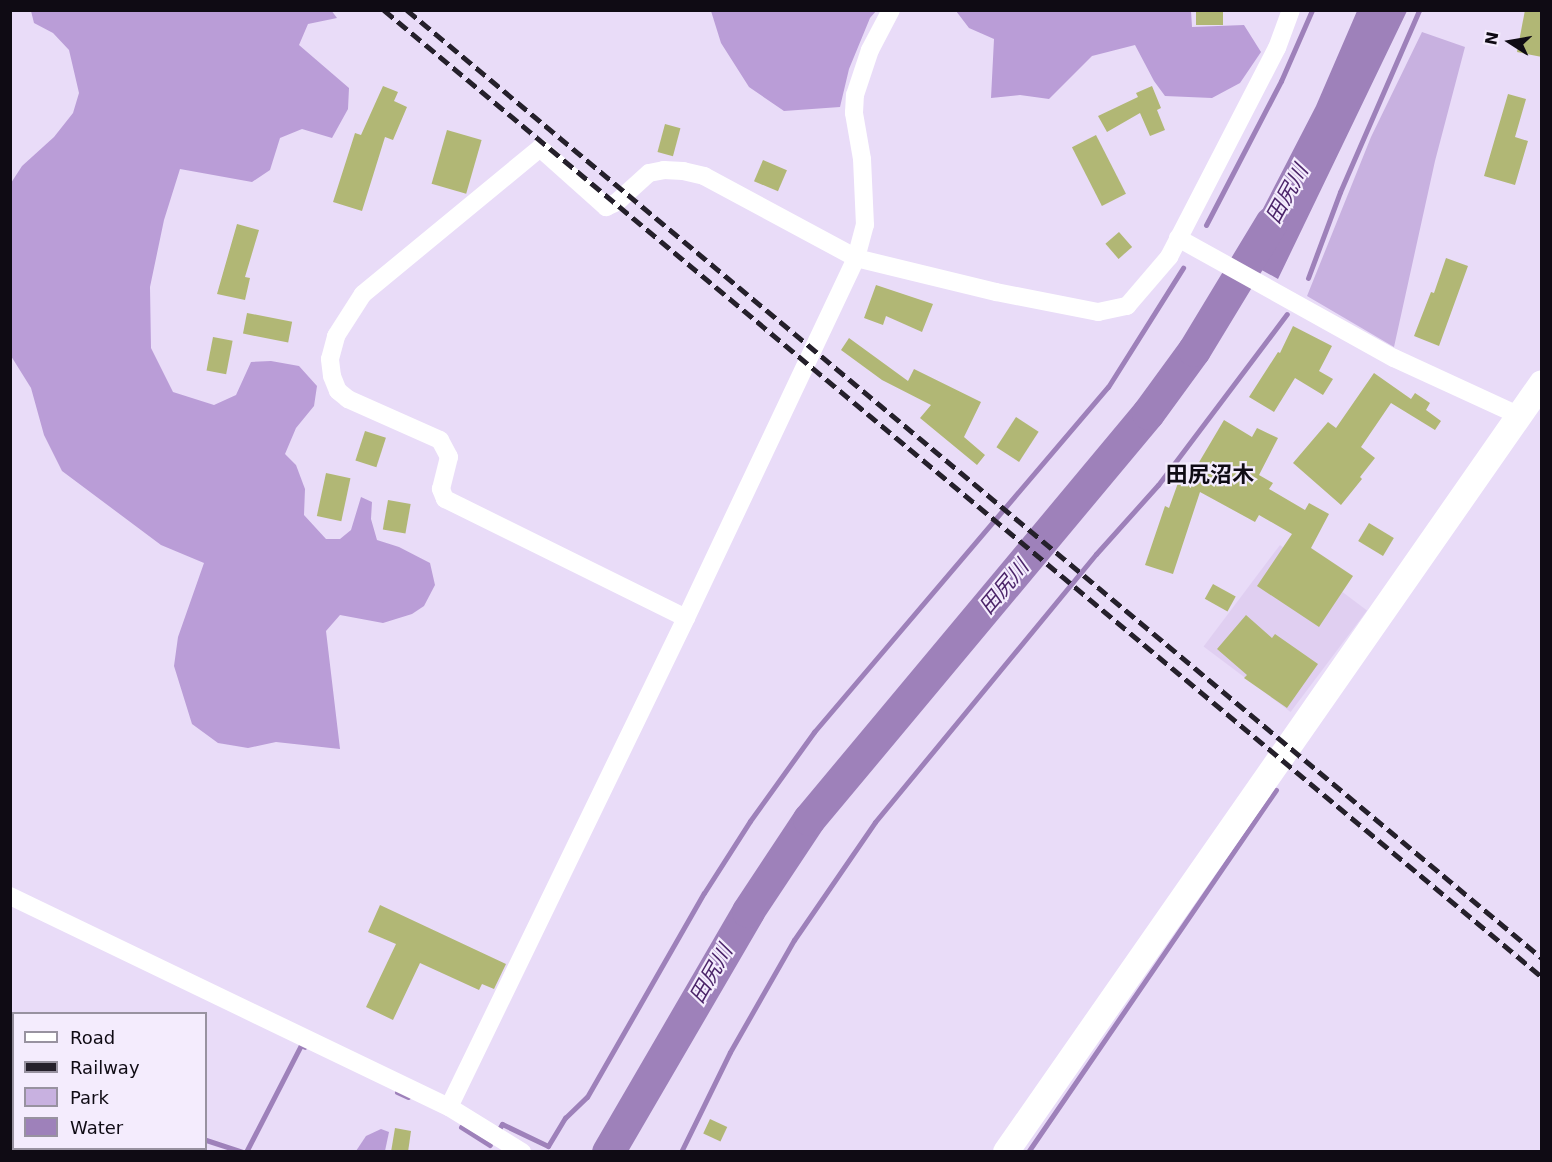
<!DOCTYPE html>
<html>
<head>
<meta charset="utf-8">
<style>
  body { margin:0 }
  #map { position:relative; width:1552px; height:1162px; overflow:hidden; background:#e9dcf8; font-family:"DejaVu Sans","Noto Sans JP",sans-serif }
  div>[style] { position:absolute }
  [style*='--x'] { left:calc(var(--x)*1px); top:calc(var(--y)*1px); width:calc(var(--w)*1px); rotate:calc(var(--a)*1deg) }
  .built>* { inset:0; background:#e0cff1; transform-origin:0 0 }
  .green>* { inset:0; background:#c8b1e0 }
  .forest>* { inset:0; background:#ba9dd7 }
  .water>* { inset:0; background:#9e81ba }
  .stream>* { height:5px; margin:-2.5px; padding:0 2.5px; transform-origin:2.5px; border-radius:2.5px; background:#9e81ba }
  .river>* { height:33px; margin:-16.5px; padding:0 16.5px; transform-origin:16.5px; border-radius:16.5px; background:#9e81ba }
  .building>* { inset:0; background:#b1b775; transform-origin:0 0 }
  .street>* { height:18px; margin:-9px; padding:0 9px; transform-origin:9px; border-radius:9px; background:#fff }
  .secondary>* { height:26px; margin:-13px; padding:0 13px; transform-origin:13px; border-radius:13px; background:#fff }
  .rail>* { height:4.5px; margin-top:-2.25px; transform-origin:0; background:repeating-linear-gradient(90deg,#25202b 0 12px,transparent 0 18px) }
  span { translate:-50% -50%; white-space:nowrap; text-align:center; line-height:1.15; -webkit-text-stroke:4.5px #f4ecfd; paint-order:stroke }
  .water-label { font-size:21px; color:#4b2469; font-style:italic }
  .quarter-label { font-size:22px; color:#0f0b14; font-weight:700 }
  .frame { position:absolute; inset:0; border:12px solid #0f0b14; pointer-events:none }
  .legend { position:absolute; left:12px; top:1012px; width:195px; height:138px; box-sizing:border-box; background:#f4ecfd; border:2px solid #9892a0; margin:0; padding:8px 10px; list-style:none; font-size:18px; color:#0f0b14 }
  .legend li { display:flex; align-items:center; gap:12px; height:30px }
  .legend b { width:30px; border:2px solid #9892a0 }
  .north { position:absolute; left:1480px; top:12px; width:60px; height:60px; -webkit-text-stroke:4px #f4ecfd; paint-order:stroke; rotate:281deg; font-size:16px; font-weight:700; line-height:24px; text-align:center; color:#0f0b14 }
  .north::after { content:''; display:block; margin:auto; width:21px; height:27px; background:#0f0b14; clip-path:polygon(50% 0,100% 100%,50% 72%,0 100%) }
</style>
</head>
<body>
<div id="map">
  <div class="built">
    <div style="left:1280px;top:545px;width:109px;height:127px;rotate:37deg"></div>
  </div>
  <div class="green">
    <div style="clip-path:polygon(1422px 32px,1465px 47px,1435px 161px,1394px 347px,1307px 296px,1371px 137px)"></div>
  </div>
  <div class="forest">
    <div style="clip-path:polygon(31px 11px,331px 10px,337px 18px,308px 24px,299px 45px,349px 88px,348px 109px,332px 138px,302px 129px,280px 138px,270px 170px,252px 182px,180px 169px,164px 220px,150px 287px,151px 348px,173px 392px,214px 405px,236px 395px,251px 362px,271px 361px,299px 366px,317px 386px,314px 406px,296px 428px,285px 454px,296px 465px,305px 489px,304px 515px,326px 539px,340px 539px,351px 530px,361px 497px,372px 502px,371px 519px,377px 540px,399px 547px,430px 563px,435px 585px,424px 606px,412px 614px,383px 623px,340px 615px,326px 631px,340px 749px,276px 742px,248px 748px,218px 743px,192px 724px,174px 666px,178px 637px,204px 563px,161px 545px,62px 471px,44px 435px,31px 388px,11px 356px,11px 183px,22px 166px,54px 137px,73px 113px,79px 93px,69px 50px,53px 33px,34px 23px)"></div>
    <div style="clip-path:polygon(711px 11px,711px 10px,876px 11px,870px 18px,849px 69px,840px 107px,784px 111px,749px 87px,721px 43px)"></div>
    <div style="clip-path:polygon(956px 11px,1191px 11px,1192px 27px,1244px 25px,1261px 52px,1240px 83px,1212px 98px,1165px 96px,1154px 81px,1135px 45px,1092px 56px,1049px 99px,1020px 95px,991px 98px,994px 39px,969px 28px)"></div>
    <div style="clip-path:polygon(381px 1129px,389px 1132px,385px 1151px,356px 1151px,366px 1136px)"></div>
  </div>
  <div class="water">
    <div style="clip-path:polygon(1357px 11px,1407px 11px,1278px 279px,1238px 257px,1316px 106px)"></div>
  </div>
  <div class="stream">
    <div style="--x:1206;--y:225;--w:162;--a:-62.5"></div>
    <div style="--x:1281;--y:81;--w:77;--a:-66.4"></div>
    <div style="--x:1308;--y:278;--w:92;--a:-69.6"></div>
    <div style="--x:1340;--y:192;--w:198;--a:-66.5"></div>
    <div style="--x:10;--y:1064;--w:4;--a:14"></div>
    <div style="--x:397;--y:1092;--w:12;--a:24"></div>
    <div style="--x:461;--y:1127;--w:34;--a:32"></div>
    <div style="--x:499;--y:1129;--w:6;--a:-59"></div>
    <div style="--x:502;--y:1124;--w:51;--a:25.6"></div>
    <div style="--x:548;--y:1146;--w:33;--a:-59"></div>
    <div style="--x:565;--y:1118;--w:30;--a:-44"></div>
    <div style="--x:587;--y:1097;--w:235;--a:-60.2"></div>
    <div style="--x:704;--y:893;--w:85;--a:-57.4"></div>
    <div style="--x:750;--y:821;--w:110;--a:-54.3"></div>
    <div style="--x:814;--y:732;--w:453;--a:-49.6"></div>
    <div style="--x:1108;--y:387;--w:141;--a:-57.8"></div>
    <div style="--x:206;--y:1140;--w:39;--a:18"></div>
    <div style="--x:246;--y:1152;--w:120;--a:-62.8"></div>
    <div style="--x:301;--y:1045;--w:4;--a:27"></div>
    <div style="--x:681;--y:1152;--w:111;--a:-63.9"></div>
    <div style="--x:730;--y:1052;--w:129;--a:-60.3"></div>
    <div style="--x:794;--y:940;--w:143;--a:-55.5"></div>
    <div style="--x:875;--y:822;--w:347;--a:-50.5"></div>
    <div style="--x:1096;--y:554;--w:93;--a:-48.1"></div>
    <div style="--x:1158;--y:485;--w:214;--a:-53"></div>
    <div style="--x:1028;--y:1152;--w:439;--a:-55.6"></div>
  </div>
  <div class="river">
    <div style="--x:608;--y:1152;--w:279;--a:-59.8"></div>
    <div style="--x:748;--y:911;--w:110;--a:-56.5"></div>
    <div style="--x:809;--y:819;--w:529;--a:-50.14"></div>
    <div style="--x:1148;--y:413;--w:78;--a:-53.9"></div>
    <div style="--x:1194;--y:350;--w:149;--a:-58.8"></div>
  </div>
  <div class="building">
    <div style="left:1196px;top:10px;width:27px;height:15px"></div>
    <div style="clip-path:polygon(1525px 10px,1542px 10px,1542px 57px,1517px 52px)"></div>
    <div style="clip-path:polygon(383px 86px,398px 92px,394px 101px,407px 107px,393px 140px,385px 137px,362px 211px,333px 202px,355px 133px,361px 135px)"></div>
    <div style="clip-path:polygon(1152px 86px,1161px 108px,1157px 110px,1165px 130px,1150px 136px,1140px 113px,1107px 132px,1098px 116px,1138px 97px,1136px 93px)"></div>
    <div style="clip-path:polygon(1508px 94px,1526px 99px,1515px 137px,1528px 141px,1515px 185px,1484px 176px)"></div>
    <div style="left:665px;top:124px;width:16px;height:29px;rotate:15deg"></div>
    <div style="left:447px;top:130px;width:36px;height:56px;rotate:16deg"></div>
    <div style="left:1096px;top:135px;width:66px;height:27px;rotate:63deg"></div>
    <div style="left:763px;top:160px;width:26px;height:23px;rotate:23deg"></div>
    <div style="clip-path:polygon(237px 224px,259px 230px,245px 277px,250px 278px,245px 300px,217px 294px)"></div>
    <div style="left:1119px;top:232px;width:20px;height:18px;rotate:49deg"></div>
    <div style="clip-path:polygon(1446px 258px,1468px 266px,1439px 346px,1414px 336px,1431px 292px,1434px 293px)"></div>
    <div style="clip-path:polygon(876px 285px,933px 304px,922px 332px,886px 316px,883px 325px,864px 318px)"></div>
    <div style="left:247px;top:313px;width:46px;height:21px;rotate:11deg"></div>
    <div style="clip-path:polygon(1293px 326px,1332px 346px,1319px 371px,1333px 379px,1323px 395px,1295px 378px,1274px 412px,1249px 397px,1278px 352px,1280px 353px)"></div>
    <div style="left:213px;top:337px;width:20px;height:34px;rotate:11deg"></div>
    <div style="clip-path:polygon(849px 338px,908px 381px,914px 369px,981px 402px,964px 437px,985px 455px,977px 465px,920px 418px,931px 405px,882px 380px,841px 350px)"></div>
    <div style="clip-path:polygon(1374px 373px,1411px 399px,1415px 393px,1430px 403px,1426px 410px,1441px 421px,1435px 430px,1391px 403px,1361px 447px,1375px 458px,1360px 477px,1362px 479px,1341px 505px,1293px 463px,1328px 422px,1336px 428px)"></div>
    <div style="left:1016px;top:417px;width:27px;height:36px;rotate:33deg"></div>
    <div style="clip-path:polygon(1224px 420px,1252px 437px,1257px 428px,1278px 438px,1259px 475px,1273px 483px,1269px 489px,1305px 510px,1309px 503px,1329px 514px,1311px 548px,1353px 576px,1319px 627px,1257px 586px,1292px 534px,1259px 515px,1255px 522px,1200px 492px,1173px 574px,1145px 565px,1165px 506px,1169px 508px,1178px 483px,1185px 486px)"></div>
    <div style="left:365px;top:431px;width:22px;height:31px;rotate:18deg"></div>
    <div style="left:326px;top:473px;width:25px;height:44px;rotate:12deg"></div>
    <div style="left:388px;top:500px;width:23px;height:30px;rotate:10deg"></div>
    <div style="left:1369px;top:523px;width:29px;height:21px;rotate:31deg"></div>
    <div style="left:1213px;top:584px;width:26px;height:17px;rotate:29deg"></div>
    <div style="clip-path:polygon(1246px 615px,1272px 638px,1275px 634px,1318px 664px,1287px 708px,1244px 678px,1247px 675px,1217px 649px)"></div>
    <div style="clip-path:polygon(380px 905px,506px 964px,494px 989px,482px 984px,479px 990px,420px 963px,393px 1020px,366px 1007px,396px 944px,368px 932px)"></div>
    <div style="left:710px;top:1119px;width:19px;height:16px;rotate:25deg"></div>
    <div style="clip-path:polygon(395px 1128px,411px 1131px,408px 1152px,391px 1152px)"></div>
  </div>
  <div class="street">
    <div style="--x:1178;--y:238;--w:247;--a:29.1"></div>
    <div style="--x:1394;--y:358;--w:136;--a:24.7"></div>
    <div style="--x:686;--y:618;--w:269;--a:-153.7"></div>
    <div style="--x:445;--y:499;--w:11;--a:-112"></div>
    <div style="--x:441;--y:489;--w:33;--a:-76"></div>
    <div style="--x:449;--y:457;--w:19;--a:-118"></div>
    <div style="--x:440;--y:440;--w:101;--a:-156"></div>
    <div style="--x:348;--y:399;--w:13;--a:-141"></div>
    <div style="--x:338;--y:391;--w:16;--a:-112"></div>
    <div style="--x:332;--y:376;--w:17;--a:-97"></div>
    <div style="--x:330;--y:359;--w:24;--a:-75"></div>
    <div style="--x:336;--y:336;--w:50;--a:-57.3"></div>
    <div style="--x:363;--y:294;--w:229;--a:-39.5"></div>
    <div style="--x:540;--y:148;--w:89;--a:41.8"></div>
    <div style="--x:606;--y:207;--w:12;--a:-24"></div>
    <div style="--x:617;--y:202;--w:43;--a:-42.2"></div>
    <div style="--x:649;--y:173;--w:15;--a:-11"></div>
    <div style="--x:664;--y:170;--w:19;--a:3"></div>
    <div style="--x:683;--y:171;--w:22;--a:13"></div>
    <div style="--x:704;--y:176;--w:173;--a:28.3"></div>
    <div style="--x:856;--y:258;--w:144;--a:13.7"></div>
    <div style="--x:996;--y:292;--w:104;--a:11.1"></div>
    <div style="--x:1098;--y:312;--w:30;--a:-12"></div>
    <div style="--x:1127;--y:306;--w:65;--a:-49.4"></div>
    <div style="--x:1169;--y:257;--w:235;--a:-62.7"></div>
    <div style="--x:1277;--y:48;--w:40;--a:-69.8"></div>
    <div style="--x:10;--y:896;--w:487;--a:25.7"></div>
    <div style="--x:449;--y:1107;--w:86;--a:31.7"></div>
    <div style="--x:449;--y:1107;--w:543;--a:-64.14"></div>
    <div style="--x:686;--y:618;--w:398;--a:-64.7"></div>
    <div style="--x:856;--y:258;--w:34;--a:-75"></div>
    <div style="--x:865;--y:225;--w:66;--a:-92.6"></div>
    <div style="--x:862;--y:159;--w:47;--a:-99.9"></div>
    <div style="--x:854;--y:113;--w:18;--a:-87"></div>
    <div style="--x:855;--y:95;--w:47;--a:-71.6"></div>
    <div style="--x:870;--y:50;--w:45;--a:-62.3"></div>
  </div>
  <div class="secondary">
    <div style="--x:1006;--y:1152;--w:937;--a:-55.12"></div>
  </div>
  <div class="rail">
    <div style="--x:384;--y:10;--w:1509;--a:39.86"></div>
    <div style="--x:407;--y:10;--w:1479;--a:39.87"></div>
  </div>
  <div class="water-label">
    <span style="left:1287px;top:194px;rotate:-61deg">田尻川</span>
    <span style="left:1004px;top:587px;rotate:-50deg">田尻川</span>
    <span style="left:711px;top:974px;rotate:-60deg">田尻川</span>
  </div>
  <div class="quarter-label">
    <span style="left:1210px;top:475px">田尻沼木</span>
  </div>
  <div class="frame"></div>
  <ul class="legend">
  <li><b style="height:8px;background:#fff"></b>Road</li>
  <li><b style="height:8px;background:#25202b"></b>Railway</li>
  <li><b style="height:16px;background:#c8b1e0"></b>Park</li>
  <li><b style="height:16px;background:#9e81ba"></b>Water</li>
  </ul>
  <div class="north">N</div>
</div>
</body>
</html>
